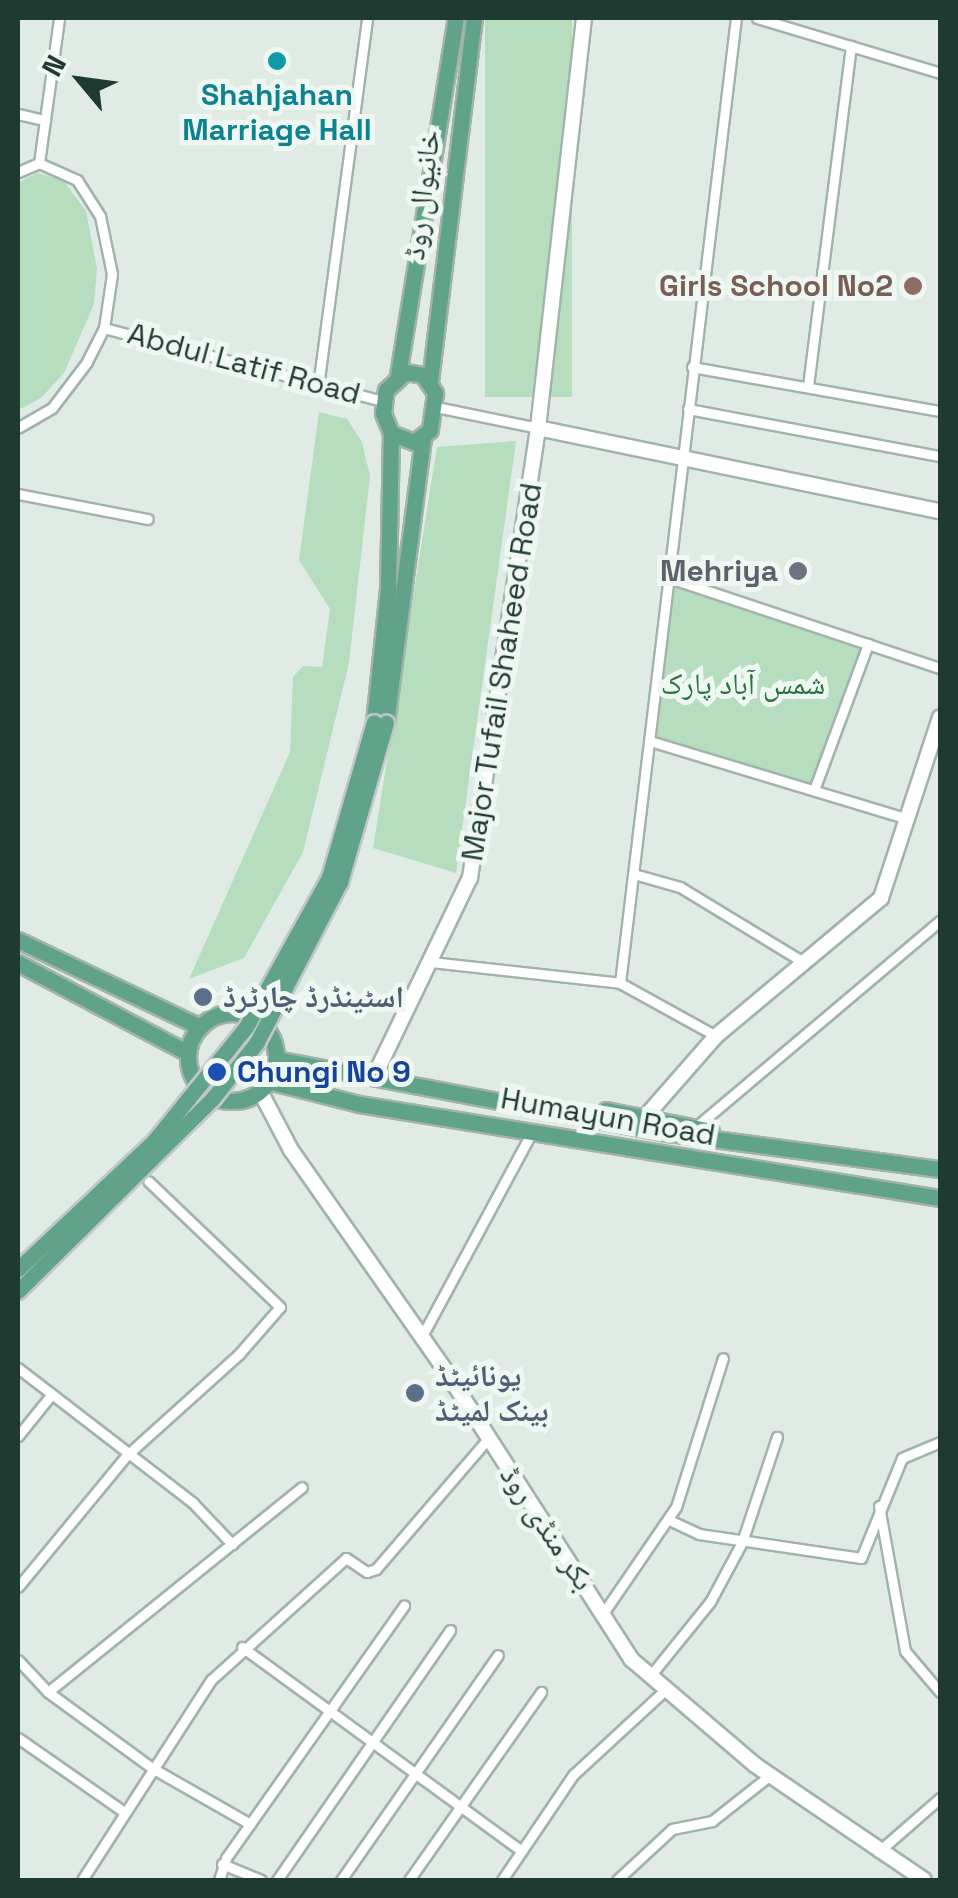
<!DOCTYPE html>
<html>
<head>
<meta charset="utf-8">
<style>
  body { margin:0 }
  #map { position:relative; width:958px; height:1898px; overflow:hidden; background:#dfebe4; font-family:"Space Grotesk","Noto Naskh Arabic",sans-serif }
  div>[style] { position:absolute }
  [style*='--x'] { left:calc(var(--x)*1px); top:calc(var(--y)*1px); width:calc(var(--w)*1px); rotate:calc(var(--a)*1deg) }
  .green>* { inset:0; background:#b6ddbd; transform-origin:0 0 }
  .roads { filter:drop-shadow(2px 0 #a2b3ab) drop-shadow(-2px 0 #a2b3ab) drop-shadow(0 2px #a2b3ab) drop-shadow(0 -2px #a2b3ab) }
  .street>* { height:9px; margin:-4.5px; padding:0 4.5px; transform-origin:4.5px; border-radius:4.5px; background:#fff }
  .secondary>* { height:14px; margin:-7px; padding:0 7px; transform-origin:7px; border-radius:7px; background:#fff }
  .primary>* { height:15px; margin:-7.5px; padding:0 7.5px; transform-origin:7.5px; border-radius:7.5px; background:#61a28b }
  .primary>.ring { margin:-7.5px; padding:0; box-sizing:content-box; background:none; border:15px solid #61a28b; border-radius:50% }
  .bridges { filter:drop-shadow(2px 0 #c0c8c5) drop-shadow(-2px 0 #c0c8c5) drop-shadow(0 2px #c0c8c5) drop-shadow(0 -2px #c0c8c5) }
  .primary-bridge>* { height:15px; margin:-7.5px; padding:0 7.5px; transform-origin:7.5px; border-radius:7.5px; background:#61a28b }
  .dots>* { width:28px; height:28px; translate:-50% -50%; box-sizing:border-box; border:5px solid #eff7f2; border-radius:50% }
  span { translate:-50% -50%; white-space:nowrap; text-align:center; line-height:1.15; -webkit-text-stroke:10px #eff7f2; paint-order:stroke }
  .culture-label { font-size:30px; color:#0d838f; font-weight:700 }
  .street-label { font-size:30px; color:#1f3b31 }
  .education-label { font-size:30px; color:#785e54; font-weight:700 }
  .right { translate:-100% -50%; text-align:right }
  .worship-label { font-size:30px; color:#5b616d; font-weight:700 }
  .park-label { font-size:30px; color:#28743d }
  .service-label { font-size:30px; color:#4e5e75; font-weight:700 }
  .left { translate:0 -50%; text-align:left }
  .transit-label { font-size:30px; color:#164399; font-weight:700 }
  .frame { position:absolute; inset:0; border:20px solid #1f3b31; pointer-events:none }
  .north { position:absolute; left:30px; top:30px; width:100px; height:100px; -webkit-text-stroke:8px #eff7f2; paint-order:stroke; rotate:299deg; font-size:28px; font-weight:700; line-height:40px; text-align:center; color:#1f3b31 }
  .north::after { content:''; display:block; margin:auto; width:35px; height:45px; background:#1f3b31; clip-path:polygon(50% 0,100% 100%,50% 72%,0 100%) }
</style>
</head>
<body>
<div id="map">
  <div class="green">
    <div style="left:485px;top:18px;width:87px;height:379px"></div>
    <div style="clip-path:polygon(37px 173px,63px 180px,86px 211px,97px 269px,94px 304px,64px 373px,41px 398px,18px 410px,18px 183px)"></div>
    <div style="clip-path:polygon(319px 412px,347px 419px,362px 442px,370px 476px,349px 663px,303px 852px,244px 958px,189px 979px,290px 752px,293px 677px,303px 666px,322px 667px,330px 609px,299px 560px)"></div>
    <div style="clip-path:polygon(516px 441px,456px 873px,373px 848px,437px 447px)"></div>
    <div style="clip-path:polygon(671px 581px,863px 646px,812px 785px,653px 739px)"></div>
  </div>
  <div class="roads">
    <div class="street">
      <div style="--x:757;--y:18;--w:191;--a:16.7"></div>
      <div style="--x:18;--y:114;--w:28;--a:13"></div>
      <div style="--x:39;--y:163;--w:146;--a:-82.1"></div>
      <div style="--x:18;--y:172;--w:23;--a:-23"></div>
      <div style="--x:39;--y:163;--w:42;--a:24.1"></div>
      <div style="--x:77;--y:180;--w:43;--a:57.4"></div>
      <div style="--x:100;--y:216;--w:59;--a:78.3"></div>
      <div style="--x:112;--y:274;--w:55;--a:98.4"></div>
      <div style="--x:104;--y:328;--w:38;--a:117"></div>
      <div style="--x:87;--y:362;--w:58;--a:127.3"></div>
      <div style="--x:52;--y:408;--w:39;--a:150"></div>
      <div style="--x:104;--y:328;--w:288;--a:14.7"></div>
      <div style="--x:692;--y:367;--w:252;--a:10.1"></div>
      <div style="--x:319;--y:379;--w:364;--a:-82.4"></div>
      <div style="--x:808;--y:386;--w:343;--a:-82.8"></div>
      <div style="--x:436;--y:407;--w:104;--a:11.6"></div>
      <div style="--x:688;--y:409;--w:256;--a:10.6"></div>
      <div style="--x:18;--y:494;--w:132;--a:10.9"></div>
      <div style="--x:669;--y:578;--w:286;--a:18.4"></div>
      <div style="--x:650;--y:741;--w:270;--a:16.8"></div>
      <div style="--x:814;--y:790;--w:156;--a:-69.7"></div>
      <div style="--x:634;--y:874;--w:48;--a:15.8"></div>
      <div style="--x:680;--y:887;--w:146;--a:31.3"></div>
      <div style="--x:431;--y:962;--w:190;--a:6.3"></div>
      <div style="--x:620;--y:983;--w:110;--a:28.9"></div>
      <div style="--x:620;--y:983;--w:972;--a:-83.15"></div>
      <div style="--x:697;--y:1126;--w:318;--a:-40.2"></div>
      <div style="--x:421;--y:1338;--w:234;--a:-61.7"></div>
      <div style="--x:18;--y:1368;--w:221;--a:37.6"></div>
      <div style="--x:193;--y:1503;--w:57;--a:46.4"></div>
      <div style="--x:18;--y:1436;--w:53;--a:-51.2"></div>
      <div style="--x:879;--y:1506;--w:147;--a:79.8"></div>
      <div style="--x:905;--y:1651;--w:54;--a:49.5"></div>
      <div style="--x:669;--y:1520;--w:33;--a:25"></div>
      <div style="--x:699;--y:1534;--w:164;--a:8.4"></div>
      <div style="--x:861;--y:1558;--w:108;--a:-67.7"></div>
      <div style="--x:902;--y:1458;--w:41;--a:-22.8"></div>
      <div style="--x:18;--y:1587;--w:171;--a:-50.5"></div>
      <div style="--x:127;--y:1455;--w:151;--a:-42"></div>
      <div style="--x:239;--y:1354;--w:62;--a:-48.9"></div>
      <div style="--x:280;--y:1307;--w:182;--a:-136.3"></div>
      <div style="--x:604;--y:1612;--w:127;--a:-55.6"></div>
      <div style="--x:676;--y:1507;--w:156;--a:-72.5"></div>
      <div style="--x:242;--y:1647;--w:346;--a:36.1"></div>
      <div style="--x:18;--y:1660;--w:44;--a:46.8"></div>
      <div style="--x:48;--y:1692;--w:129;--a:36.2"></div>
      <div style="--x:152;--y:1768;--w:113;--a:29.7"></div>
      <div style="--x:650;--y:1676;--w:95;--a:-51"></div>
      <div style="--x:710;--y:1602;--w:68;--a:-61.9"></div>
      <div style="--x:742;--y:1542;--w:111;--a:-71.6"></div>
      <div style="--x:48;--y:1692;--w:326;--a:-38.9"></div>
      <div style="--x:18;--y:1738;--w:129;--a:34.9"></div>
      <div style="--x:878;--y:1852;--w:82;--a:-41.1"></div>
      <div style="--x:222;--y:1864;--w:42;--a:22.3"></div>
      <div style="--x:82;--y:1880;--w:238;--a:-57.2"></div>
      <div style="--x:211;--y:1680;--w:182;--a:-42.1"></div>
      <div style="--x:346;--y:1558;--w:25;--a:34"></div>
      <div style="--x:367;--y:1572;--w:9;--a:-18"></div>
      <div style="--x:376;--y:1569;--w:172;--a:-49.3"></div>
      <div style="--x:219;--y:1880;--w:23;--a:-72"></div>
      <div style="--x:226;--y:1858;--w:309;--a:-54.8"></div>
      <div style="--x:277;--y:1880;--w:304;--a:-55.3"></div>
      <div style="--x:341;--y:1880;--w:274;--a:-55.1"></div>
      <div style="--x:409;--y:1880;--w:230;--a:-54.9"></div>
      <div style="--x:502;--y:1880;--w:127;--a:-55.9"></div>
      <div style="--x:573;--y:1775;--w:124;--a:-42.7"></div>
      <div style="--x:617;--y:1880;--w:75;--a:-42.8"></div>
      <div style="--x:672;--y:1829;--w:41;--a:-11.3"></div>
      <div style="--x:712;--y:1821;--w:73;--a:-38.3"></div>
    </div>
    <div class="secondary">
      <div style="--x:584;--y:18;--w:413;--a:96.4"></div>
      <div style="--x:538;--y:428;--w:410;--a:11.7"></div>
      <div style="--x:375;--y:1075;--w:219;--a:-64.3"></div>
      <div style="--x:470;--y:878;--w:455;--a:-81.4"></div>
      <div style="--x:260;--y:1091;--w:67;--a:62.3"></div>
      <div style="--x:291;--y:1150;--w:272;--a:55"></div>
      <div style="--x:447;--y:1373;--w:340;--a:57.2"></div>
      <div style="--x:631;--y:1659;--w:163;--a:40.5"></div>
      <div style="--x:755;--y:1765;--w:204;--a:34.2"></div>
      <div style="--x:646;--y:1116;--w:106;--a:-48.8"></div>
      <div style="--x:716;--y:1036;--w:215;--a:-39.9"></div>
      <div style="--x:881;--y:898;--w:190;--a:-71.9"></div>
    </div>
    <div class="primary">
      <div style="--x:405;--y:372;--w:18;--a:9"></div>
      <div style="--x:423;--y:375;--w:22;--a:56"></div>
      <div style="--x:435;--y:393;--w:37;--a:98"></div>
      <div style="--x:430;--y:430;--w:20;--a:143"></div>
      <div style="--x:414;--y:442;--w:25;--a:-159"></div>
      <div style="--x:391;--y:433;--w:22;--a:-112"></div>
      <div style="--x:383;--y:413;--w:23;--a:-83"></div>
      <div style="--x:386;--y:390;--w:26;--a:-43"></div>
      <div style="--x:398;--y:375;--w:362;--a:-80.8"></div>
      <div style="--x:430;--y:381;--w:366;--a:-83.1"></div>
      <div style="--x:374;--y:722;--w:135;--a:-84"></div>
      <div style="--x:388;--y:588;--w:155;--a:-88.9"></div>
      <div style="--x:386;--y:723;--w:287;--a:-82.6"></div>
      <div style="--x:18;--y:940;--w:202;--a:25.5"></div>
      <div style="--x:18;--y:963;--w:192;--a:27.9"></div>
      <div class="ring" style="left:188px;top:1013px;width:73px;height:73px"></div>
      <div style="--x:276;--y:1059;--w:400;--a:10.7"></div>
      <div style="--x:669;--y:1133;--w:273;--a:7.6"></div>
      <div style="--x:268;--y:1081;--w:94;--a:14.2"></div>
      <div style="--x:359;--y:1104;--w:589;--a:9.19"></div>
      <div style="--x:606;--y:1110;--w:107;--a:11.3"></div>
    </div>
  </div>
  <div class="bridges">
    <div class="primary-bridge">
      <div style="--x:18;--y:1269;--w:187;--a:-43.3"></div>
      <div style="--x:154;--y:1141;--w:146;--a:-51.1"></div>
      <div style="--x:246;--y:1027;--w:171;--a:-61"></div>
      <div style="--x:329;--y:877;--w:161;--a:-73.8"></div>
      <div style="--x:18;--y:1291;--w:274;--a:-44.7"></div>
      <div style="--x:213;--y:1098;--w:71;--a:-51.8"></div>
      <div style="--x:257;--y:1042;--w:180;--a:-62.6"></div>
      <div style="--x:340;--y:882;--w:166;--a:-73.9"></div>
    </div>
  </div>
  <div class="dots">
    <div style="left:277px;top:61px;background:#0f9aa8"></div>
    <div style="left:913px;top:286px;background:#8d6e63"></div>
    <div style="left:798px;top:571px;background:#6b7280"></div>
    <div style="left:203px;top:997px;background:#5c6f8a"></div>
    <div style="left:217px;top:1072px;background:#1a4fb4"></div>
    <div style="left:415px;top:1393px;background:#5c6f8a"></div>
  </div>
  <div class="culture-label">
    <span style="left:277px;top:112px">Shahjahan<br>Marriage Hall</span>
  </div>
  <div class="street-label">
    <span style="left:422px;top:195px;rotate:-83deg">خانیوال روڈ</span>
    <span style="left:244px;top:364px;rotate:15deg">Abdul Latif Road</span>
    <span style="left:502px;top:672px;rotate:-81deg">Major Tufail Shaheed Road</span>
    <span style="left:608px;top:1117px;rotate:10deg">Humayun Road</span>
    <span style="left:547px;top:1528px;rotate:56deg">بکر منڈی روڈ</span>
  </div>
  <div class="education-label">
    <span class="right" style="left:893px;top:286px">Girls School No2</span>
  </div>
  <div class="worship-label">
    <span class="right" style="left:778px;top:571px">Mehriya</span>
  </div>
  <div class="park-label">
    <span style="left:743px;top:684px">شمس آباد پارک</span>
  </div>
  <div class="service-label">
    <span class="left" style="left:223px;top:997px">اسٹینڈرڈ چارٹرڈ</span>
    <span class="left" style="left:435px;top:1393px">یونائیٹڈ<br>بینک لمیٹڈ</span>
  </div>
  <div class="transit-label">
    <span class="left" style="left:237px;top:1072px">Chungi No 9</span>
  </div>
  <div class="frame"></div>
  <div class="north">N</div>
</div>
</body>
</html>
